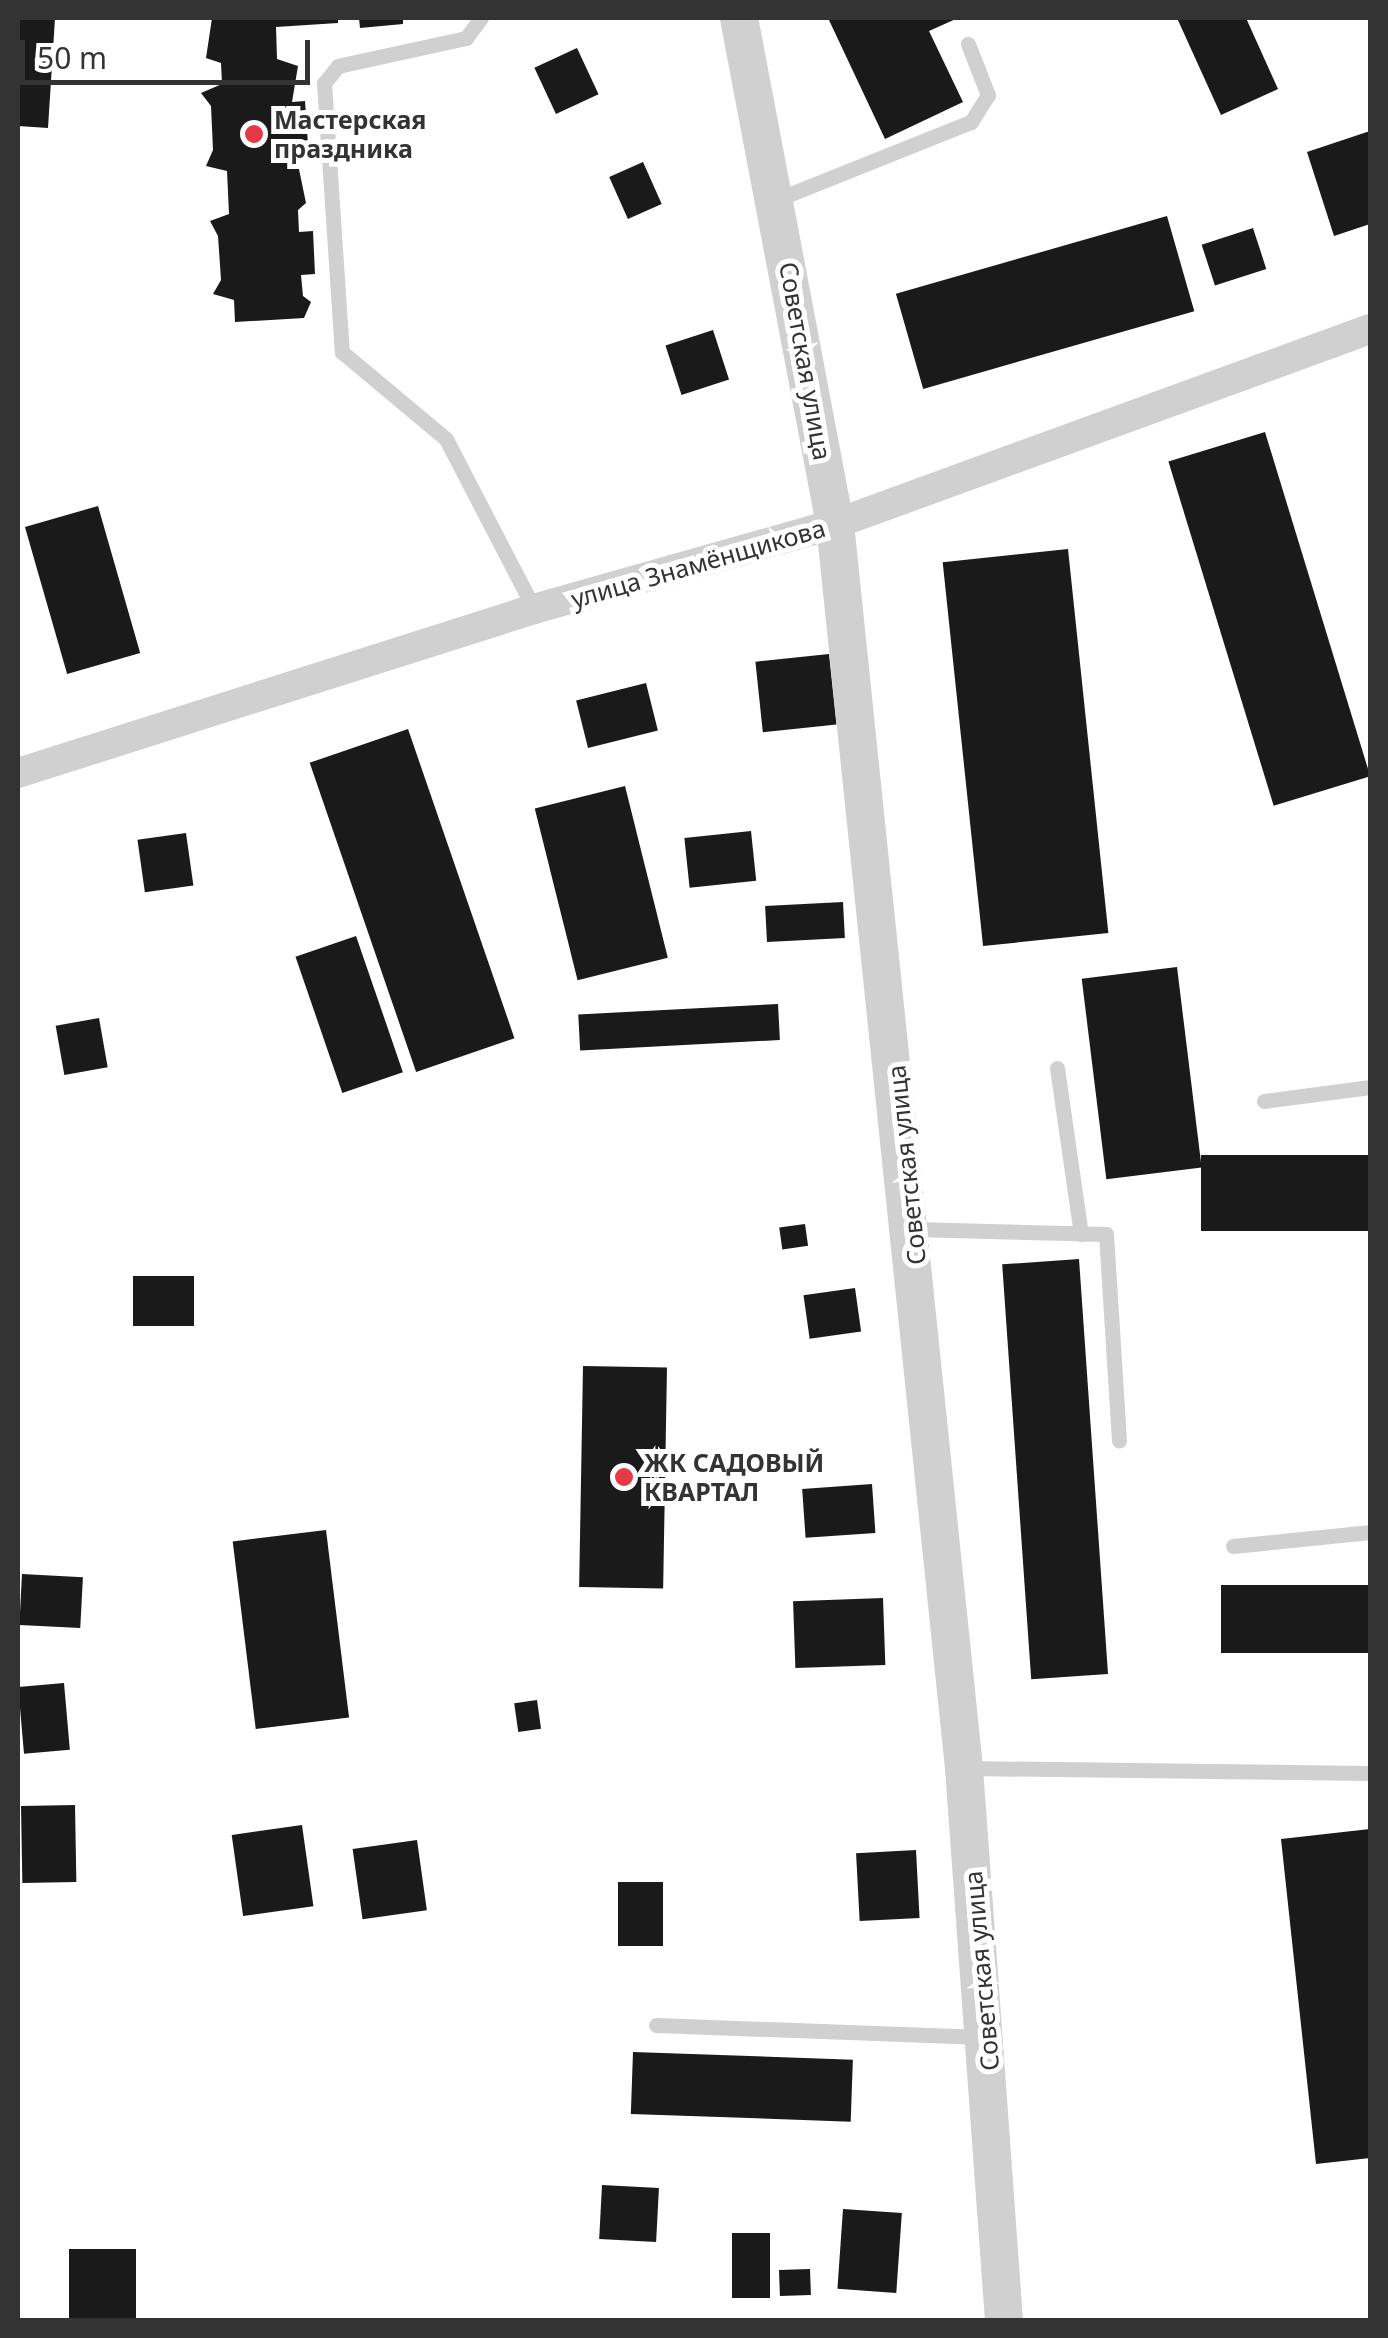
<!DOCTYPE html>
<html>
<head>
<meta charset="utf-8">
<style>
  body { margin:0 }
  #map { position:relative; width:1388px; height:2338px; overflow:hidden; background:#fff; font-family:"Noto Sans",sans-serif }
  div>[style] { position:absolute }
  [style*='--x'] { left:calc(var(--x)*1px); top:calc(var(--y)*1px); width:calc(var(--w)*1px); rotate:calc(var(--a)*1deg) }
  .building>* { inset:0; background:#1a1a1a; transform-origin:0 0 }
  .service>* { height:15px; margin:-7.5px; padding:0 7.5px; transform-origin:7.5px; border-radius:7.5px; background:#d0d0d0 }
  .minor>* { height:30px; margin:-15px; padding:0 15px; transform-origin:15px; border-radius:15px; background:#d0d0d0 }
  .tertiary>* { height:38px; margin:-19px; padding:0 19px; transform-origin:19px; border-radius:19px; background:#d0d0d0 }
  .dots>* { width:28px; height:28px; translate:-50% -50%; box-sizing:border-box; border:5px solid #fff; border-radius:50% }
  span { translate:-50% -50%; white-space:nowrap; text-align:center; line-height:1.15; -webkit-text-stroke:10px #fff; paint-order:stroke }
  .poi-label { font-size:25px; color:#333; font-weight:700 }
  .left { translate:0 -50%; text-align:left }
  .street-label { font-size:25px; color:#333 }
  .frame { position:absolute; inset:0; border:20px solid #333; pointer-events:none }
  .scale { position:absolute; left:20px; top:40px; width:290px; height:45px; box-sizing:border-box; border:5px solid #333; border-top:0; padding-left:12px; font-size:30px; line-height:35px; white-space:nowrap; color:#333; -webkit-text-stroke:8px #fff; paint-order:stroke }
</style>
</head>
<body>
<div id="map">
  <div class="building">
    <div style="clip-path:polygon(18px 18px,55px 18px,48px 128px,18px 126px)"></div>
    <div style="clip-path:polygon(212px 18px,338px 18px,338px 23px,276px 27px,277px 59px,298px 66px,292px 102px,305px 101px,308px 144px,294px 145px,306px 203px,298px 210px,299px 232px,313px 231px,315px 274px,301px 275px,303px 296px,311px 302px,304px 318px,235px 322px,234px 300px,213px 294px,221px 280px,218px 236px,210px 221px,229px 214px,227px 171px,206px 166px,213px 150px,211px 106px,201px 93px,222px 84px,221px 63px,206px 58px)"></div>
    <div style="clip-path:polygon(359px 18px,403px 18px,403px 24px,360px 28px)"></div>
    <div style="clip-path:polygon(828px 18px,958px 18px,929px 31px,963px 102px,885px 139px)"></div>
    <div style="clip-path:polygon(1177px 18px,1246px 18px,1278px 89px,1221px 115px)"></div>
    <div style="left:577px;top:48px;width:51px;height:47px;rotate:65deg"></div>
    <div style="clip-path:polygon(1370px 131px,1370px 224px,1334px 236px,1307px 152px)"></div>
    <div style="left:643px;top:162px;width:46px;height:37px;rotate:66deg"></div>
    <div style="left:1167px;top:216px;width:99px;height:282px;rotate:74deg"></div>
    <div style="left:1253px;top:228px;width:43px;height:54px;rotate:72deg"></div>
    <div style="left:713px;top:330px;width:52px;height:50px;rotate:72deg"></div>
    <div style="left:1265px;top:432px;width:360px;height:101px;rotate:73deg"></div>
    <div style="left:98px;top:506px;width:153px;height:76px;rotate:74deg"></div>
    <div style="left:1068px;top:549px;width:386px;height:126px;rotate:84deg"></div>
    <div style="left:829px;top:654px;width:71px;height:74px;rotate:84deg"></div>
    <div style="left:646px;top:683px;width:49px;height:72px;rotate:76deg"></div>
    <div style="left:408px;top:729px;width:327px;height:104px;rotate:71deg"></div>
    <div style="left:625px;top:786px;width:177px;height:93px;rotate:76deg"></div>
    <div style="left:751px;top:831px;width:50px;height:67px;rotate:84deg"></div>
    <div style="left:186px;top:833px;width:53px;height:49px;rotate:82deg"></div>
    <div style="left:843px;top:902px;width:36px;height:78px;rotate:87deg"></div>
    <div style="left:356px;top:936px;width:144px;height:64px;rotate:71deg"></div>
    <div style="left:1177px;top:967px;width:202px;height:96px;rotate:83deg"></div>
    <div style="left:778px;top:1004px;width:36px;height:200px;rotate:87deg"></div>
    <div style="left:99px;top:1018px;width:50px;height:44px;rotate:80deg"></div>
    <div style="left:1370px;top:1155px;width:76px;height:169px;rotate:90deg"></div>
    <div style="left:805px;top:1224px;width:22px;height:26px;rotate:82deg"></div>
    <div style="left:1079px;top:1259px;width:416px;height:77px;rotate:86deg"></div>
    <div style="left:133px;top:1276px;width:61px;height:50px"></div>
    <div style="left:855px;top:1288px;width:44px;height:52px;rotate:82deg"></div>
    <div style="left:583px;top:1366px;width:84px;height:221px;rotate:1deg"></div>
    <div style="left:872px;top:1484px;width:49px;height:70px;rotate:86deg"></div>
    <div style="left:326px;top:1530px;width:189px;height:94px;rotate:83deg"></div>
    <div style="left:22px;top:1574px;width:61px;height:51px;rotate:3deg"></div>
    <div style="left:1370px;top:1585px;width:68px;height:149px;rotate:90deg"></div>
    <div style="left:883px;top:1598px;width:67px;height:90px;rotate:88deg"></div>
    <div style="left:64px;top:1683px;width:67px;height:46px;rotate:85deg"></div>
    <div style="left:537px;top:1700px;width:29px;height:23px;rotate:82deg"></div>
    <div style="left:75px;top:1805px;width:77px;height:54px;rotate:89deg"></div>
    <div style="left:302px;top:1825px;width:82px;height:71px;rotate:82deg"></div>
    <div style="clip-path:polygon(1370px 1829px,1370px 2158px,1316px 2164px,1281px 1839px)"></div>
    <div style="left:417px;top:1840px;width:71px;height:65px;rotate:82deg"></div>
    <div style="left:916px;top:1850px;width:68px;height:60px;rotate:87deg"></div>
    <div style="left:618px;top:1882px;width:45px;height:64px"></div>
    <div style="left:633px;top:2052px;width:220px;height:62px;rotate:2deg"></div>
    <div style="left:602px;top:2185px;width:57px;height:54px;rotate:3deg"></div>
    <div style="left:843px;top:2209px;width:59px;height:80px;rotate:4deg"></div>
    <div style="left:770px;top:2233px;width:65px;height:38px;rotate:90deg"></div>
    <div style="left:69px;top:2249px;width:67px;height:71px"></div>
    <div style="left:810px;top:2269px;width:26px;height:31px;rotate:88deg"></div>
  </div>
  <div class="service">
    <div style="--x:481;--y:18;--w:25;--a:127"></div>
    <div style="--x:466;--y:38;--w:131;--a:167.7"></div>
    <div style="--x:338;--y:66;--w:22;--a:129"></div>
    <div style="--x:324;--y:83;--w:270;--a:86.2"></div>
    <div style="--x:342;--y:352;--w:136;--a:39.9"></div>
    <div style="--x:446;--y:439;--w:191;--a:62.6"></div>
    <div style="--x:778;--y:199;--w:208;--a:-21.8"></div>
    <div style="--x:971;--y:122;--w:32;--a:-58"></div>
    <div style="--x:988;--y:95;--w:55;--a:-111.4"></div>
    <div style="--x:1057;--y:1068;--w:168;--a:81.8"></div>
    <div style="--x:1264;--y:1101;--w:107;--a:-7.5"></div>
    <div style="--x:913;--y:1229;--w:193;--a:1.5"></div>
    <div style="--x:1106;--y:1234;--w:207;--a:86.4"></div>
    <div style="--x:1233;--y:1546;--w:138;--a:-5.8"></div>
    <div style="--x:965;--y:1768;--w:405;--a:0.7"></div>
    <div style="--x:656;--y:2025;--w:326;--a:2.1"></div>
  </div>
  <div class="minor">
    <div style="--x:18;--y:773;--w:541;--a:-17.63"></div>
    <div style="--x:534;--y:609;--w:313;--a:-15.8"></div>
    <div style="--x:835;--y:524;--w:569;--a:-20.03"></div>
  </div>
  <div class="tertiary">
    <div style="--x:739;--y:18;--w:515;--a:79.26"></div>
    <div style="--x:835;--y:524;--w:1251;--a:84.08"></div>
    <div style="--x:964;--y:1768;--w:553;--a:85.86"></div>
  </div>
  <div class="dots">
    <div style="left:254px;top:134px;background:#e63946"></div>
    <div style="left:624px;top:1477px;background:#e63946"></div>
  </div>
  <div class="poi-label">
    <span class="left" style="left:274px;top:134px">Мастерская<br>праздника</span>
    <span class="left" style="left:644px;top:1477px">ЖК САДОВЫЙ<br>КВАРТАЛ</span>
  </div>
  <div class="street-label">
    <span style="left:806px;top:361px;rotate:80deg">Советская улица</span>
    <span style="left:698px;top:563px;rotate:-16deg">улица Знамёнщикова</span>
    <span style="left:906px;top:1165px;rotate:-96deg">Советская улица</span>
    <span style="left:981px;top:1971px;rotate:-95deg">Советская улица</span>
  </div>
  <div class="frame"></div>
  <div class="scale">50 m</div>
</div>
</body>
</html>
